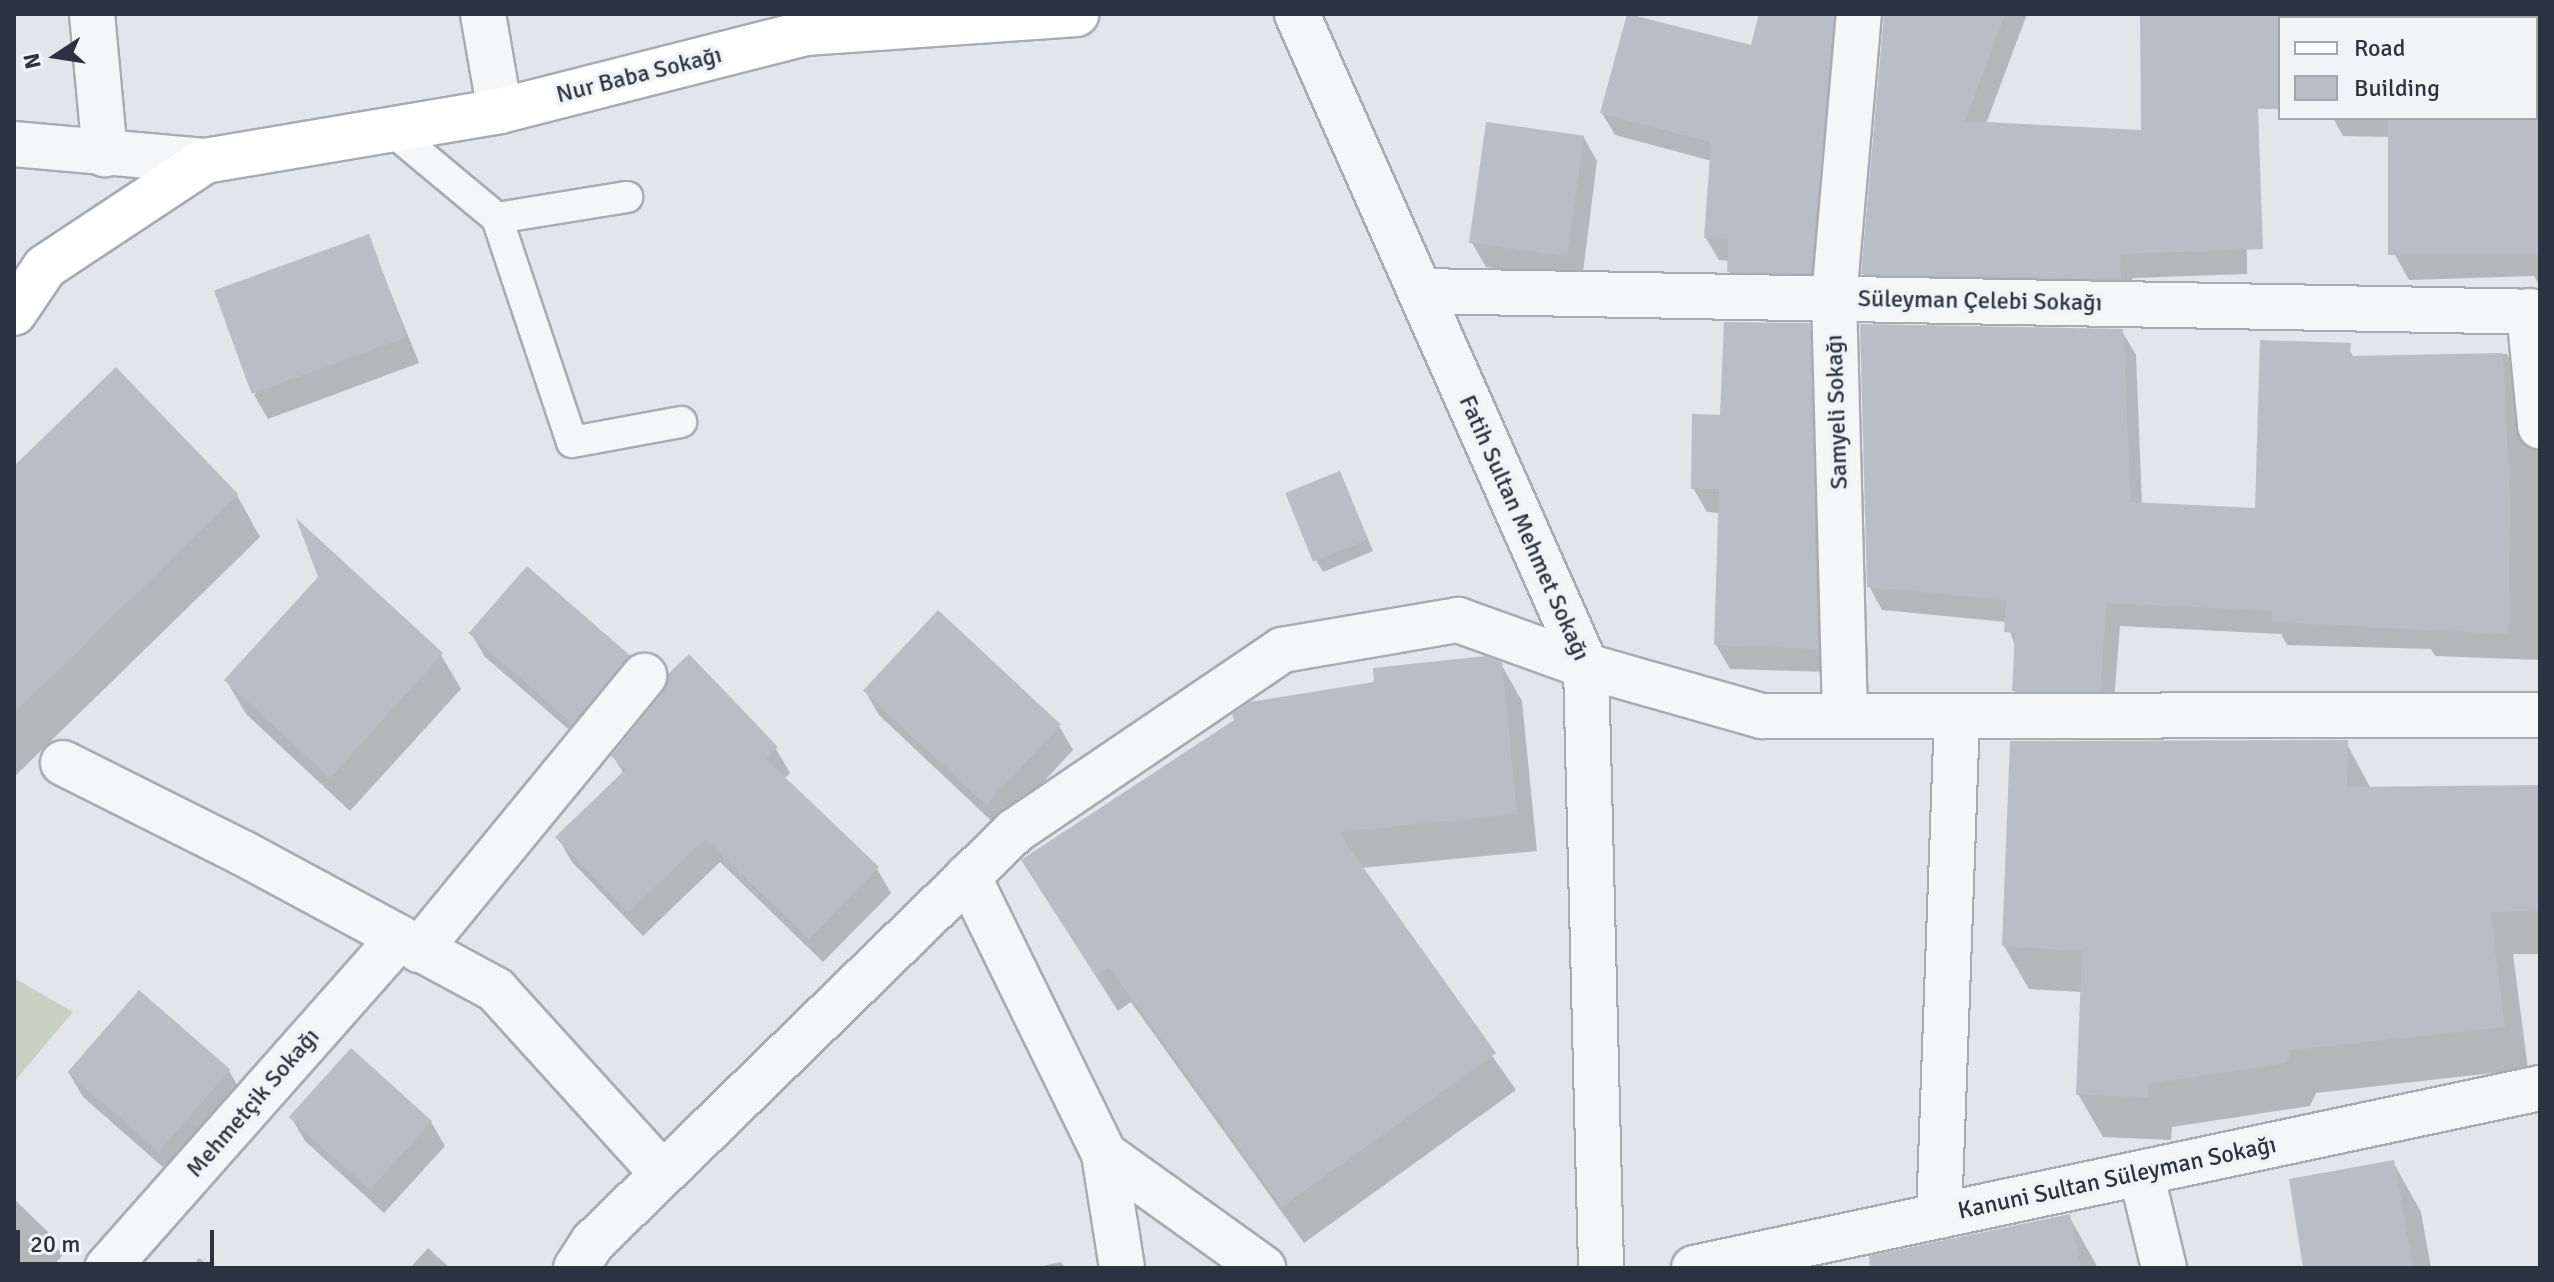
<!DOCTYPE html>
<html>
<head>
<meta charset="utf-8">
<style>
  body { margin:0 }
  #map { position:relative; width:2554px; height:1282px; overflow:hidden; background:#e2e5e9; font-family:Signika,sans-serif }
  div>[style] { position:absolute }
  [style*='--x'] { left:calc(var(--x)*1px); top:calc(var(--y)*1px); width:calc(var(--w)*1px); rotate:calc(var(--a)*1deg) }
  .green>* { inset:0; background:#c8d2c3 }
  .shadow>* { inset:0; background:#0003 }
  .building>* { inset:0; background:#b9bec6; transform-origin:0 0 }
  .roads { filter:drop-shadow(2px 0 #a7acb3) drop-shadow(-2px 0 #a7acb3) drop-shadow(0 2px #a7acb3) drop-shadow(0 -2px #a7acb3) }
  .lane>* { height:30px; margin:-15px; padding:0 15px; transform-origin:15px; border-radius:15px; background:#f4f6f8 }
  .street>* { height:44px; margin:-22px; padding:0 22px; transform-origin:22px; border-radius:22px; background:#f4f6f8 }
  .secondary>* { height:44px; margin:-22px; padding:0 22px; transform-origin:22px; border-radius:22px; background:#fff }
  span { translate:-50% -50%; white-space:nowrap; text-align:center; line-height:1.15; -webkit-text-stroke:7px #f1f4f7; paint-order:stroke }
  .street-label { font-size:24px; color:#2b3340 }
  .frame { position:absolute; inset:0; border:16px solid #2b3340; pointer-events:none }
  .legend { position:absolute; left:2278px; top:16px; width:260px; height:104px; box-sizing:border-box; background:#f1f4f7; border:2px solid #a2a7ae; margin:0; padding:10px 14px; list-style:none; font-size:24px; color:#2b3340 }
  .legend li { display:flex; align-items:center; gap:16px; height:40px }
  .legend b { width:40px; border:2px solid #a2a7ae }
  .north { position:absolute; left:16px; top:16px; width:80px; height:80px; -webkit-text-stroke:6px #f1f4f7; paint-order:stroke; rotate:258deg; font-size:22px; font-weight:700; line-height:32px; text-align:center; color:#2b3340 }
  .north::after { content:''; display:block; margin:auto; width:28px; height:36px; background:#2b3340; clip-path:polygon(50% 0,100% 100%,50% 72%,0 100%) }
  .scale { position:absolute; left:16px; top:1230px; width:198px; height:36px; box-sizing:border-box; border:4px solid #2b3340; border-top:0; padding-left:10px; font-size:24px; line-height:28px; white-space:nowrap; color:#2b3340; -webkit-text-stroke:6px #f1f4f7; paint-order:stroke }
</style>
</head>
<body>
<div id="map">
  <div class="green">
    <div style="clip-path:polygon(14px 978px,73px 1012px,14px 1082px)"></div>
  </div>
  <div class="shadow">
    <div style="clip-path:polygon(1629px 14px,1753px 48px,1761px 14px,1840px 14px,1823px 296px,1742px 294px,1729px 271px,1729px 261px,1719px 260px,1706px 238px,1712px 161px,1615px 135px,1602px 113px)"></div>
    <div style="clip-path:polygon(1911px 14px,2027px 14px,1986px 124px,2143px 132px,2142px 14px,2245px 14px,2247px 274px,2132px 278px,2134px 303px,1877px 298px,1863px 274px)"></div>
    <div style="clip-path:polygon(2331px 14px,2540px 14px,2540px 287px,2534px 276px,2409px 280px,2395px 255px,2391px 137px,2343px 136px,2333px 118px,2536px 118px,2536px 18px,2331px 18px)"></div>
    <div style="clip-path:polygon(1583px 136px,1597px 161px,1582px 280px,1486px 267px,1472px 243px)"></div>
    <div style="clip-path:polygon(368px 236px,419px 363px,268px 419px,254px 395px)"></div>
    <div style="clip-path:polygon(1808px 325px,1823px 350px,1831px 672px,1730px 669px,1716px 645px,1720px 513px,1707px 512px,1693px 488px,1722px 417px)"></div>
    <div style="clip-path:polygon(2122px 331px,2136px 355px,2142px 505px,2257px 510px,2347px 345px,2354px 358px,2507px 354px,2520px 378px,2527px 446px,2540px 452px,2540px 660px,2435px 656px,2431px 649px,2287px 645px,2281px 634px,2120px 626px,2113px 714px,2028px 714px,2014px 690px,2016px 649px,2007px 622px,1882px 610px,1869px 586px)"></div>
    <div style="clip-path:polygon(116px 370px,237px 495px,260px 537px,14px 777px,14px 469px)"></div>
    <div style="clip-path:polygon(1346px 486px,1373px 551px,1323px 572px,1316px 560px)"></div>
    <div style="clip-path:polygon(471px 633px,629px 657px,643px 681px,588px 746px,485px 657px)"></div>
    <div style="clip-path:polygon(441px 655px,461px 689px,350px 811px,246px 714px,226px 680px)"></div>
    <div style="clip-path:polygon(1501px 664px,1522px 701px,1537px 851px,1361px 868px,1516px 1090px,1304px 1243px,1131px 1002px,1118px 1011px,1023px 861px,1376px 684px)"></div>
    <div style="clip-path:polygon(865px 691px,1059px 726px,1073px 750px,1000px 829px,879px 715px)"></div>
    <div style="clip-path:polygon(2346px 742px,2371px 789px,2537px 787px,2540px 793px,2540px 954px,2513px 954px,2528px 1069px,2316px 1093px,2310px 1106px,2172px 1127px,2171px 1140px,2103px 1137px,2078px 1094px,2082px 992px,2029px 989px,2004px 946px)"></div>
    <div style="clip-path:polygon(776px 749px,790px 773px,784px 779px,877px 869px,891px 893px,823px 962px,720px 862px,643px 936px,572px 862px,558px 838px,624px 774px,613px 756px)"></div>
    <div style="clip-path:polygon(229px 1071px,243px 1095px,173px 1176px,83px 1097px,69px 1073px)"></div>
    <div style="clip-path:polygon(291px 1117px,431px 1122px,445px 1146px,384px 1213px,305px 1141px)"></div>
    <div style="clip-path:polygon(2393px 1162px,2421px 1212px,2431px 1268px,2305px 1268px)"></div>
    <div style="clip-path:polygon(14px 1199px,48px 1232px,62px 1256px,51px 1268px,14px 1268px)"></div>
    <div style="clip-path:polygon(2069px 1216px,2098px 1268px,1960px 1268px)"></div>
    <div style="clip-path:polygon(428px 1248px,450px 1268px,410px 1268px)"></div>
    <div style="clip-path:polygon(199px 1258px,212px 1268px,192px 1268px)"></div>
    <div style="clip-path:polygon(1061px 1262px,1065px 1268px,1033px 1268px)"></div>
  </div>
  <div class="building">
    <div style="clip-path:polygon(1627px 14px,1751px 45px,1759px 14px,1834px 14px,1811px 273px,1727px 272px,1728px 240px,1704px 238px,1711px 142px,1600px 113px)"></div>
    <div style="clip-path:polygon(1884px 14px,2005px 14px,1965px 121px,2141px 130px,2140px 14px,2280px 14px,2280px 109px,2258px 109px,2263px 249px,2120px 254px,2121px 279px,1861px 274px)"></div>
    <div style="left:2388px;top:118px;width:152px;height:137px"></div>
    <div style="left:1486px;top:122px;width:99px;height:122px;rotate:8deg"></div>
    <div style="left:369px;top:234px;width:110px;height:165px;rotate:70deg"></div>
    <div style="clip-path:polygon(1724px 322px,1810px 323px,1818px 649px,1714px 645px,1719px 489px,1691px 489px,1692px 414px,1720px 415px)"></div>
    <div style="clip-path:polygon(1860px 324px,2123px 329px,2131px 502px,2255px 508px,2260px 340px,2351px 343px,2350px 356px,2503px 353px,2510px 507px,2508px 634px,2272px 622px,2272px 611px,2107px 603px,2100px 691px,2012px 691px,2015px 633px,2004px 632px,2006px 600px,1867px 587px)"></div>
    <div style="clip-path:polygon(116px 367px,238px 494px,14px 713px,14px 466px)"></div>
    <div style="left:1340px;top:471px;width:74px;height:59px;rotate:68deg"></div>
    <div style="clip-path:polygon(296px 518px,443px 653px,330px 778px,224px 680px,318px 577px)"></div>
    <div style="left:527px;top:566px;width:138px;height:89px;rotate:41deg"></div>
    <div style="left:938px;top:610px;width:168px;height:110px;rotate:43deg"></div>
    <div style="clip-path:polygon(689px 654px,778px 747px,766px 759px,879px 867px,809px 939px,705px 839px,628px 913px,555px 837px,626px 769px,611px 756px,663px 692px,668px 674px)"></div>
    <div style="clip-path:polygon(1486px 656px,1502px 662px,1517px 814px,1338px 832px,1496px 1053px,1282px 1207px,1109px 967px,1095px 975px,1021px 860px,1234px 720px,1232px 714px,1250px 702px,1374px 682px,1373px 668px)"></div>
    <div style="clip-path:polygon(2348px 740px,2347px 787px,2538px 785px,2540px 911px,2490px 912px,2505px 1027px,2292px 1050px,2286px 1063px,2148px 1084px,2148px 1097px,2076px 1095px,2082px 951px,2002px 946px,2010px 741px)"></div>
    <div style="left:139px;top:990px;width:121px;height:109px;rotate:41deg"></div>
    <div style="left:351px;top:1048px;width:109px;height:93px;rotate:42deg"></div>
    <div style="clip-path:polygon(2394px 1160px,2413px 1268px,2303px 1268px,2289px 1179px)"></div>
    <div style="clip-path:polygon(2070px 1214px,2081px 1268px,1870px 1268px,1869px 1256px)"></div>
  </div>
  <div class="roads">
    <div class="lane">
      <div style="--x:390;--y:129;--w:139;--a:39.8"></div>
      <div style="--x:497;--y:218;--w:132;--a:-9.2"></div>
      <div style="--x:497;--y:218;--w:236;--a:71.5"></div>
      <div style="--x:572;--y:442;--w:111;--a:-10.4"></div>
    </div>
    <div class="street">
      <div style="--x:92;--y:14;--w:141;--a:84.7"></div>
      <div style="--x:483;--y:14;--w:98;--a:80.1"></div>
      <div style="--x:1297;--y:14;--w:713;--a:66.09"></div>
      <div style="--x:1586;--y:666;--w:602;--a:88.57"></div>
      <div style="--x:14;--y:144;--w:192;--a:5.1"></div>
      <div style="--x:1420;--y:291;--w:1120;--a:1.07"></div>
      <div style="--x:2529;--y:311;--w:116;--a:84.5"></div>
      <div style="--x:1845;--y:716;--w:418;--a:-91.5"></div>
      <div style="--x:1834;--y:298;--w:285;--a:-85"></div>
      <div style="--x:63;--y:763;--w:201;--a:26.6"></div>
      <div style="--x:243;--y:853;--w:288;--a:28.4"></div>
      <div style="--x:496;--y:990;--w:248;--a:47.8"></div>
      <div style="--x:968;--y:876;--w:309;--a:63.9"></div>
      <div style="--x:1104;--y:1154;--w:196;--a:35.6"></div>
      <div style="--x:419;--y:950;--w:355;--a:-50.6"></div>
      <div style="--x:1104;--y:1154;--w:115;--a:81"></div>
      <div style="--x:2141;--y:1173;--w:98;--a:76.4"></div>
      <div style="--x:1939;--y:1216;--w:500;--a:-87.94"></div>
      <div style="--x:107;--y:1268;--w:441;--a:-48.5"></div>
      <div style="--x:576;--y:1268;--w:31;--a:-57"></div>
      <div style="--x:593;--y:1242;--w:589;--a:-44.24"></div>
      <div style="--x:1015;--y:831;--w:323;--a:-34.1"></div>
      <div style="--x:1282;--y:650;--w:179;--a:-9.7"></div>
      <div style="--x:1458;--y:620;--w:136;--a:19.8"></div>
      <div style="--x:1586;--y:666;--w:183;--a:15.9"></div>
      <div style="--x:1762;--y:716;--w:778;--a:-0.07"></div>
      <div style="--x:1694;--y:1268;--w:865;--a:-12.01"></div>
    </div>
    <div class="secondary">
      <div style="--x:14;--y:313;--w:55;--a:-56"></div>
      <div style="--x:45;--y:267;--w:192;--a:-33.5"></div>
      <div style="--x:205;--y:161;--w:299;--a:-9.6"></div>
      <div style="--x:500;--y:111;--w:316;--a:-14.3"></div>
      <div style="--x:806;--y:33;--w:271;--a:-4"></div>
    </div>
  </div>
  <div class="street-label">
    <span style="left:639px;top:75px;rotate:-14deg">Nur Baba Sokağı</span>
    <span style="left:1980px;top:301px;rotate:1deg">Süleyman Çelebi Sokağı</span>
    <span style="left:1837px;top:412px;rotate:-92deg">Samyeli Sokağı</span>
    <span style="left:1524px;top:528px;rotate:66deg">Fatih Sultan Mehmet Sokağı</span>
    <span style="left:253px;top:1103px;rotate:-49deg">Mehmetçik Sokağı</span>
    <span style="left:2117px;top:1178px;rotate:-12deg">Kanuni Sultan Süleyman Sokağı</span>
  </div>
  <div class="frame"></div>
  <ul class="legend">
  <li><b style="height:10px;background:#fff"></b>Road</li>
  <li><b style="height:22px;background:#b9bec6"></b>Building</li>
  </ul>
  <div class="north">N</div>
  <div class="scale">20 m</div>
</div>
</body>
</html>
